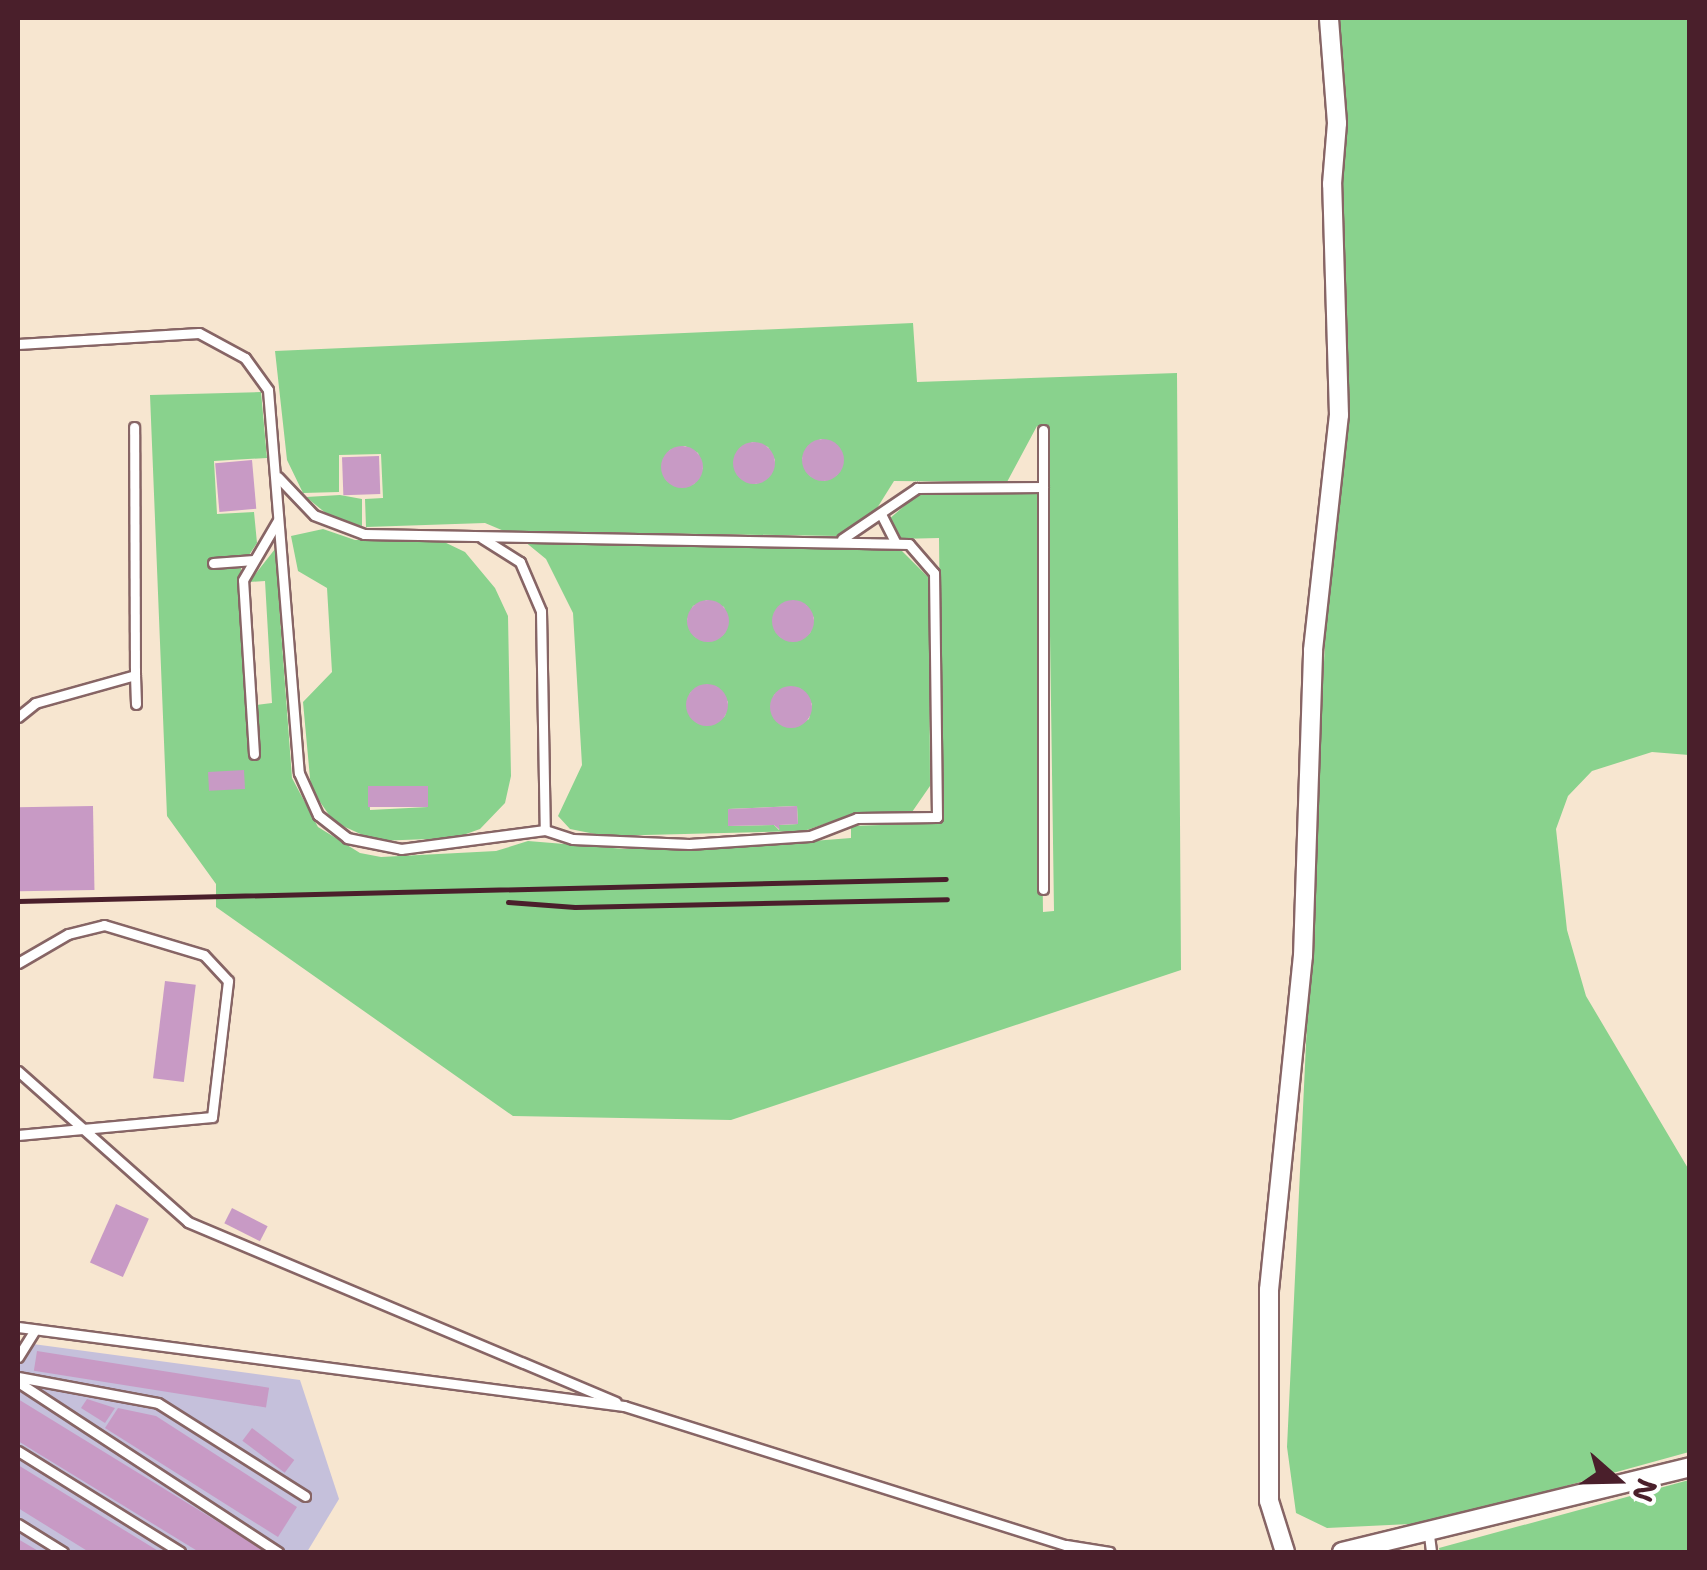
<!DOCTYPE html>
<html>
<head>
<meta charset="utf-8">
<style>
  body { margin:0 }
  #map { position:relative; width:1707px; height:1570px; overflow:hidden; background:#f7e6d0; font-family:"Shantell Sans",sans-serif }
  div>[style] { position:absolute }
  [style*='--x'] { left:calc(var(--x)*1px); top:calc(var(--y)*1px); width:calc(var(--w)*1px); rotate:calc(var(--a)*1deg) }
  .industrial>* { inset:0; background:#c5c0db }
  .green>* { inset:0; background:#89d28d }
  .building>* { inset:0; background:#c89ac5; transform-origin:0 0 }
  .round { border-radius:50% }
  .roads { filter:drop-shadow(2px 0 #876565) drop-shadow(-2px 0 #876565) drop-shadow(0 2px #876565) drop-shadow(0 -2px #876565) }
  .service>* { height:9px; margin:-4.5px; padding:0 4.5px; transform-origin:4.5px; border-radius:4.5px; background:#fff }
  .minor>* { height:18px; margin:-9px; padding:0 9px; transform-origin:9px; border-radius:9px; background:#fff }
  .rail>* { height:5px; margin:-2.5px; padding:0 2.5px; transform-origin:2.5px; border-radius:2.5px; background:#4a1f2b }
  span { translate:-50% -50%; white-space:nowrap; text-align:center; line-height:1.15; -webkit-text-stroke:10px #fff; paint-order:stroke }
  .frame { position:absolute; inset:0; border:20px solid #4a1f2b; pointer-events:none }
  .north { position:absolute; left:1567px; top:1430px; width:100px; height:100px; -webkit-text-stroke:8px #fff; paint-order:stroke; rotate:110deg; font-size:28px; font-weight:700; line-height:40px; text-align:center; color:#4a1f2b }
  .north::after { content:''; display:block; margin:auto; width:35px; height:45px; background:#4a1f2b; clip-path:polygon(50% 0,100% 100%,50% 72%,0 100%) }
</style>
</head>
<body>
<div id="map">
  <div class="industrial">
    <div style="clip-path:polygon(18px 1342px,300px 1380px,339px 1499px,307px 1552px,18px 1552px)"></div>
  </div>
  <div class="green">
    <div style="clip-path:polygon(1337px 18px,1689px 18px,1689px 755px,1652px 752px,1592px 771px,1568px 796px,1556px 829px,1567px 930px,1586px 996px,1689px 1170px,1689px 1452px,1431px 1523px,1327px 1528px,1296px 1513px,1287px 1447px,1326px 620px,1347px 408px)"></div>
    <div style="clip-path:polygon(evenodd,913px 323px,917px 382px,1177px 373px,1181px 970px,731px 1120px,513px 1116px,216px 907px,216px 884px,167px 816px,150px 395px,261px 392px,267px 458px,214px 461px,217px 514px,254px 512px,257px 543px,249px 555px,210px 558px,211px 570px,241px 568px,249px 759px,259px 758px,256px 705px,272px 703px,265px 581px,249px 582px,275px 549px,292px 778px,318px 827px,360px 853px,381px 857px,496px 851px,528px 841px,625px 849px,751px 846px,851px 838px,851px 826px,942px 823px,939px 538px,898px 539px,888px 520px,918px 494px,1038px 493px,1043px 912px,1054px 911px,1047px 427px,1037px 426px,1007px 482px,894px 481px,869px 521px,838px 536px,504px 531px,485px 523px,366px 527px,365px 499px,383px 498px,381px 454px,339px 455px,339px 492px,303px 493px,287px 460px,275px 351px,913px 323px,821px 439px,838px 447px,843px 461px,837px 475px,824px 481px,810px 476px,802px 459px,808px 446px,821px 439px,913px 323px,753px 442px,768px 447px,775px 460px,771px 474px,756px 484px,739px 476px,734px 462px,740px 448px,753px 442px,913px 323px,685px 446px,698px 453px,703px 468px,694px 484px,679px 487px,666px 480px,662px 462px,670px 450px,685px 446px)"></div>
    <div style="clip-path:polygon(340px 495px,362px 499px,362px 526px,333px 519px,306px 497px)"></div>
    <div style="clip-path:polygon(evenodd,323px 529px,355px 540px,440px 540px,465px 552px,495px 588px,508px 616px,511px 776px,505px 803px,480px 829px,455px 838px,376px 841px,334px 822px,311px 789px,303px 702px,332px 672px,327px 588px,298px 571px,291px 536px,323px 529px,427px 787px,428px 807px,370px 810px,369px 789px,427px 787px)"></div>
    <div style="clip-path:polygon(evenodd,524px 541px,898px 547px,929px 578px,930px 786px,912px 812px,859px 812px,804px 831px,605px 836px,570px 829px,558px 816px,582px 765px,573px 613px,546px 559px,524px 541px,707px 600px,724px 607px,728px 621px,723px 635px,709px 641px,695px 637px,687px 620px,693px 606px,707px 600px,524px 541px,788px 601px,806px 605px,814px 618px,810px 633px,798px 641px,780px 637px,773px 624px,776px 610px,788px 601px,524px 541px,702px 685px,717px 687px,728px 702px,725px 716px,712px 725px,697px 723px,687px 708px,690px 693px,702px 685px,524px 541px,786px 687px,801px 689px,812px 704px,809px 719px,796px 727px,782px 725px,771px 710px,774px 695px,786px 687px,524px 541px,797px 806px,798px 824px,779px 825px,779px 830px,774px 825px,729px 826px,728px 809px,797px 806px)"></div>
    <div style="clip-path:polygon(1689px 1480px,1689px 1552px,1440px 1552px,1439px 1548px)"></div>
  </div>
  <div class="building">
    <div class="round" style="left:802px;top:439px;width:42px;height:42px"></div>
    <div class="round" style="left:733px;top:442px;width:42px;height:42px"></div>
    <div class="round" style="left:661px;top:446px;width:42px;height:42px"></div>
    <div style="left:379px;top:456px;width:38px;height:37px;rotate:88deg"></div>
    <div style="left:252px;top:460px;width:49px;height:37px;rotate:85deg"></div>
    <div class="round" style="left:772px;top:600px;width:42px;height:42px"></div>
    <div class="round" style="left:687px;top:600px;width:42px;height:42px"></div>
    <div class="round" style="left:686px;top:684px;width:42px;height:42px"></div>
    <div class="round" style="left:770px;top:686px;width:42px;height:42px"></div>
    <div style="left:244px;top:770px;width:19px;height:36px;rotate:87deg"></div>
    <div style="left:428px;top:786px;width:21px;height:60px;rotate:90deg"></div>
    <div style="left:93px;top:806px;width:84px;height:75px;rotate:89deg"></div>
    <div style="clip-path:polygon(797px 806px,798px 824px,779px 825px,780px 830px,774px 825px,728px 826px,728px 809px)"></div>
    <div style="left:165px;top:981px;width:31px;height:98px;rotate:7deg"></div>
    <div style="left:116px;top:1204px;width:36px;height:64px;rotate:24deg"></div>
    <div style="left:232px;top:1208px;width:40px;height:17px;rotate:27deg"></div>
    <div style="left:37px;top:1351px;width:235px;height:20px;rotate:9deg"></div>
    <div style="clip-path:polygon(18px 1399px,267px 1552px,199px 1552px,18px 1441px)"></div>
    <div style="clip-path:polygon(87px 1399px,115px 1408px,105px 1423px,81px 1408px)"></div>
    <div style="clip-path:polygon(118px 1408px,156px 1416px,297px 1507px,278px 1537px,105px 1428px)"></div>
    <div style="left:252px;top:1428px;width:53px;height:16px;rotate:37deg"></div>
    <div style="clip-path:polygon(18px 1465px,160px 1552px,89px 1552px,18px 1508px)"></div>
    <div style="clip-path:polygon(18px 1539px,40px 1552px,18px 1552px)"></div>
  </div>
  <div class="roads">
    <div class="service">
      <div style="--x:18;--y:344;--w:181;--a:-3.5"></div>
      <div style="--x:199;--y:333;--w:52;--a:28.5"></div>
      <div style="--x:245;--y:358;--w:39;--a:54"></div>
      <div style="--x:268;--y:390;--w:384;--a:85.4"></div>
      <div style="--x:299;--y:773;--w:46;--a:65.7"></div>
      <div style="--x:318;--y:815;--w:37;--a:38"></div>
      <div style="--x:347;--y:838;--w:55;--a:11.5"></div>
      <div style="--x:401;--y:849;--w:145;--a:-7.5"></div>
      <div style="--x:545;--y:830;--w:29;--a:18"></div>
      <div style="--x:573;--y:839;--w:116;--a:2.5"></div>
      <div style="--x:689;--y:844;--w:121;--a:-3.8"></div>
      <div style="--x:810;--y:836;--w:50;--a:-21"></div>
      <div style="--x:857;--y:818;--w:80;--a:-0.7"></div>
      <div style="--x:937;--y:817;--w:244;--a:-90.7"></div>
      <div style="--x:934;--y:573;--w:38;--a:-131"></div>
      <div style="--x:909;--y:544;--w:545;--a:-178.95"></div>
      <div style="--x:364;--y:534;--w:53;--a:-159.2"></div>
      <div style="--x:314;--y:515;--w:52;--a:-133.5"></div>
      <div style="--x:1043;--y:430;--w:57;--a:90"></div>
      <div style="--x:882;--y:516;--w:30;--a:63"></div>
      <div style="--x:482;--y:538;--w:45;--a:32.3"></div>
      <div style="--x:520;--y:562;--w:53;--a:66.8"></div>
      <div style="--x:541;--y:611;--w:219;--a:89"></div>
      <div style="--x:842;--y:539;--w:91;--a:-34.2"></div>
      <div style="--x:917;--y:488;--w:126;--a:-0.5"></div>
      <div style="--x:1043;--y:487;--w:402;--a:90"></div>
      <div style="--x:213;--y:563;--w:41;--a:-4.2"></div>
      <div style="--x:135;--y:675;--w:29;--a:88"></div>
      <div style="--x:18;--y:717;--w:22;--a:-39"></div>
      <div style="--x:35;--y:703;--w:104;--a:-15.6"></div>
      <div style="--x:135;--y:675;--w:248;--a:-90.2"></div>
      <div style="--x:254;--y:754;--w:174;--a:-93.6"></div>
      <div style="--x:243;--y:580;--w:69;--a:-59.7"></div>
      <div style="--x:18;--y:963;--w:58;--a:-30.1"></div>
      <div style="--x:68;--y:934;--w:37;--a:-14"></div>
      <div style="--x:104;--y:925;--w:104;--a:16.7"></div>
      <div style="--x:204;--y:955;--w:35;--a:47"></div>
      <div style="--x:228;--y:981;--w:137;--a:96.7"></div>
      <div style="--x:212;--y:1117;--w:195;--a:174.7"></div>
      <div style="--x:18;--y:1071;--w:227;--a:41.6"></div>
      <div style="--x:188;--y:1222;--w:464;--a:22.8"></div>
      <div style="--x:18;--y:1327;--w:611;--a:7.43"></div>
      <div style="--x:624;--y:1406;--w:463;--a:17.5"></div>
      <div style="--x:1066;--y:1545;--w:44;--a:9.2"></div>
      <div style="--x:18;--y:1357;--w:32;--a:-58"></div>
      <div style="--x:18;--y:1377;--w:142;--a:10.5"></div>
      <div style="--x:158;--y:1403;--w:174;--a:32.3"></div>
      <div style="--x:18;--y:1382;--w:311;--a:33.2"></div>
      <div style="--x:18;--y:1451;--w:191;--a:31.9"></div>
      <div style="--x:18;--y:1524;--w:53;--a:31.9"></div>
      <div style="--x:1429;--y:1535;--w:17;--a:83"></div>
    </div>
    <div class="minor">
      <div style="--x:1285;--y:1552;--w:53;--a:-107.4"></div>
      <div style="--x:1269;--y:1501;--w:211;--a:-90"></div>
      <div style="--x:1269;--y:1290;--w:336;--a:-84.2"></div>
      <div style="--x:1303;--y:956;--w:306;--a:-88.1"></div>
      <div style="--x:1313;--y:650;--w:236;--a:-83.7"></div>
      <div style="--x:1339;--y:415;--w:231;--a:-91.7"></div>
      <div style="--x:1332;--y:184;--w:61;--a:-85.3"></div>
      <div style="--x:1337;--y:123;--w:105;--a:-94.4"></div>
      <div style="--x:1342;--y:1552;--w:358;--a:-13.7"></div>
    </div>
  </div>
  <div class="rail">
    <div style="--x:18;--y:901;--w:928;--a:-1.36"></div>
    <div style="--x:508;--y:902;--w:67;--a:4.3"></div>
    <div style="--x:575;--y:907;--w:372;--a:-1.2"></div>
  </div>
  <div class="frame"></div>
  <div class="north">N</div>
</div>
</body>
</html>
